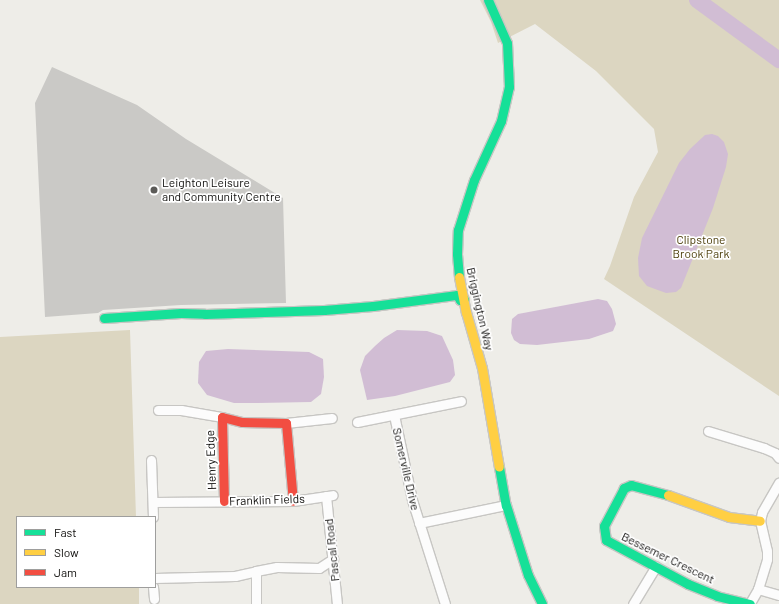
<!DOCTYPE html>
<html>
<head>
<meta charset="utf-8">
<style>
  body { margin:0 }
  #map { position:relative; width:779px; height:604px; overflow:hidden; background:#eeede8; font-family:Barlow,sans-serif }
  div>[style] { position:absolute }
  [style*='--x'] { left:calc(var(--x)*1px); top:calc(var(--y)*1px); width:calc(var(--w)*1px); rotate:calc(var(--a)*1deg) }
  .green>* { inset:0; background:#dcd6c1 }
  .water>* { inset:0; background:#d1bdd4 }
  .river>* { height:16px; margin:-8px; padding:0 8px; transform-origin:8px; border-radius:8px; background:#d1bdd4 }
  .building>* { inset:0; background:#cac9c6 }
  .roads { filter:drop-shadow(1px 0 #c7c6c3) drop-shadow(-1px 0 #c7c6c3) drop-shadow(0 1px #c7c6c3) drop-shadow(0 -1px #c7c6c3) }
  .street>* { height:9px; margin:-4.5px; padding:0 4.5px; transform-origin:4.5px; border-radius:4.5px; background:#fcfcfc }
  .fast>* { height:9px; margin:-4.5px; padding:0 4.5px; transform-origin:4.5px; border-radius:4.5px; background:#16e098 }
  .slow>* { height:9px; margin:-4.5px; padding:0 4.5px; transform-origin:4.5px; border-radius:4.5px; background:#ffcf43 }
  .jam>* { height:9px; margin:-4.5px; padding:0 4.5px; transform-origin:4.5px; border-radius:4.5px; background:#f24e42 }
  .dots>* { width:11px; height:11px; translate:-50% -50%; box-sizing:border-box; border:2px solid #fff; border-radius:50% }
  span { translate:-50% -50%; white-space:nowrap; text-align:center; line-height:1.15; -webkit-text-stroke:3.5px #fff; paint-order:stroke }
  .poi-label { font-size:12px; color:#0d0c0a }
  .left { translate:0 -50%; text-align:left }
  .park-label { font-size:12px; color:#4e400d }
  .street-label { font-size:12px; color:#0d0c0a }
  .legend { position:absolute; left:16px; top:516px; width:140px; height:72px; box-sizing:border-box; background:#fff; border:1px solid #9e9e9d; margin:0; padding:5px 7px; list-style:none; font-size:12px; color:#0d0c0a }
  .legend li { display:flex; align-items:center; gap:8px; height:20px }
  .legend b { width:20px; border:1px solid #9e9e9d }
</style>
</head>
<body>
<div id="map">
  <div class="green">
    <div style="clip-path:polygon(480px 0,779px 0,779px 396px,604px 279px,610px 266px,634px 197px,658px 152px,654px 129px,596px 71px,535px 24px,498px 43px,491px 22px)"></div>
    <div style="clip-path:polygon(130px 330px,136px 517px,17px 517px,17px 587px,139px 587px,139px 604px,0 604px,0 337px)"></div>
  </div>
  <div class="water">
    <div style="clip-path:polygon(712px 134px,718px 136px,724px 142px,728px 154px,726px 167px,713px 208px,681px 288px,676px 292px,666px 293px,655px 289px,647px 286px,639px 276px,638px 258px,642px 238px,679px 163px,690px 149px,705px 135px)"></div>
    <div style="clip-path:polygon(598px 299px,607px 301px,612px 309px,616px 324px,613px 331px,589px 339px,537px 345px,520px 344px,514px 340px,511px 333px,512px 319px,518px 314px)"></div>
    <div style="clip-path:polygon(397px 330px,427px 331px,442px 336px,453px 360px,455px 375px,450px 382px,395px 396px,367px 400px,360px 370px,365px 356px,375px 346px,384px 338px)"></div>
    <div style="clip-path:polygon(228px 349px,309px 352px,323px 359px,324px 377px,321px 394px,311px 402px,258px 403px,234px 403px,207px 395px,198px 383px,199px 362px,206px 351px)"></div>
  </div>
  <div class="river">
    <div style="--x:697;--y:0;--w:102;--a:36.2"></div>
  </div>
  <div class="building">
    <div style="clip-path:polygon(52px 67px,137px 105px,186px 139px,283px 198px,286px 303px,181px 305px,103px 310px,98px 313px,45px 317px,35px 103px)"></div>
  </div>
  <div class="roads">
    <div class="street">
      <div style="--x:158;--y:410;--w:23;--a:0"></div>
      <div style="--x:181;--y:410;--w:42;--a:9.7"></div>
      <div style="--x:394;--y:415;--w:87;--a:78"></div>
      <div style="--x:412;--y:500;--w:109;--a:72.4"></div>
      <div style="--x:357;--y:422;--w:106;--a:-11.4"></div>
      <div style="--x:286;--y:423;--w:46;--a:-6.2"></div>
      <div style="--x:708;--y:431;--w:59;--a:16.9"></div>
      <div style="--x:764;--y:448;--w:12;--a:24"></div>
      <div style="--x:775;--y:453;--w:6;--a:51"></div>
      <div style="--x:151;--y:460;--w:57;--a:88"></div>
      <div style="--x:326;--y:496;--w:109;--a:84.2"></div>
      <div style="--x:153;--y:502;--w:140;--a:-0.4"></div>
      <div style="--x:293;--y:501;--w:40;--a:-8.5"></div>
      <div style="--x:419;--y:523;--w:89;--a:-11.7"></div>
      <div style="--x:256;--y:571;--w:21;--a:-11"></div>
      <div style="--x:277;--y:567;--w:42;--a:1.4"></div>
      <div style="--x:319;--y:568;--w:17;--a:-33"></div>
      <div style="--x:155;--y:578;--w:80;--a:-1.4"></div>
      <div style="--x:235;--y:576;--w:22;--a:-13"></div>
      <div style="--x:256;--y:571;--w:33;--a:90"></div>
      <div style="--x:153;--y:587;--w:12;--a:85"></div>
      <div style="--x:758;--y:589;--w:22;--a:16"></div>
      <div style="--x:750;--y:603;--w:16;--a:-60"></div>
      <div style="--x:758;--y:589;--w:31;--a:-73"></div>
      <div style="--x:767;--y:559;--w:8;--a:-90"></div>
      <div style="--x:767;--y:551;--w:31;--a:-103"></div>
      <div style="--x:760;--y:521;--w:9;--a:-77"></div>
      <div style="--x:762;--y:512;--w:34;--a:-60"></div>
      <div style="--x:633;--y:604;--w:44;--a:-58.8"></div>
    </div>
    <div class="fast">
      <div style="--x:459;--y:277;--w:23;--a:-95"></div>
      <div style="--x:457;--y:254;--w:24;--a:-88"></div>
      <div style="--x:458;--y:230;--w:52;--a:-72.3"></div>
      <div style="--x:474;--y:180;--w:65;--a:-65.4"></div>
      <div style="--x:501;--y:121;--w:35;--a:-77"></div>
      <div style="--x:509;--y:87;--w:44;--a:-92.6"></div>
      <div style="--x:507;--y:43;--w:47;--a:-113.8"></div>
      <div style="--x:104;--y:318;--w:77;--a:-3.7"></div>
      <div style="--x:181;--y:313;--w:24;--a:2"></div>
      <div style="--x:205;--y:314;--w:119;--a:-1.9"></div>
      <div style="--x:324;--y:310;--w:49;--a:-4.7"></div>
      <div style="--x:373;--y:306;--w:85;--a:-7.5"></div>
      <div style="--x:457;--y:295;--w:6;--a:59"></div>
      <div style="--x:460;--y:300;--w:4;--a:-14"></div>
      <div style="--x:499;--y:467;--w:39;--a:80"></div>
      <div style="--x:506;--y:505;--w:73;--a:72.6"></div>
      <div style="--x:528;--y:575;--w:32;--a:64"></div>
      <div style="--x:668;--y:495;--w:38;--a:-165"></div>
      <div style="--x:631;--y:485;--w:8;--a:157"></div>
      <div style="--x:624;--y:488;--w:43;--a:117.8"></div>
      <div style="--x:604;--y:526;--w:14;--a:82"></div>
      <div style="--x:606;--y:540;--w:93;--a:28.2"></div>
      <div style="--x:688;--y:584;--w:31;--a:22"></div>
      <div style="--x:717;--y:596;--w:34;--a:14"></div>
    </div>
    <div class="slow">
      <div style="--x:459;--y:277;--w:36;--a:79"></div>
      <div style="--x:466;--y:312;--w:58;--a:74.1"></div>
      <div style="--x:482;--y:368;--w:100;--a:80.3"></div>
      <div style="--x:668;--y:495;--w:65;--a:19.8"></div>
      <div style="--x:729;--y:517;--w:31;--a:7"></div>
    </div>
    <div class="jam">
      <div style="--x:224;--y:501;--w:84;--a:-91.4"></div>
      <div style="--x:222;--y:417;--w:21;--a:14"></div>
      <div style="--x:242;--y:422;--w:44;--a:1.3"></div>
      <div style="--x:286;--y:423;--w:78;--a:84.9"></div>
    </div>
  </div>
  <div class="dots">
    <div style="left:154px;top:190px;background:#5c5b58"></div>
  </div>
  <div class="poi-label">
    <span class="left" style="left:162px;top:190px">Leighton Leisure<br>and Community Centre</span>
  </div>
  <div class="park-label">
    <span style="left:701px;top:247px">Clipstone<br>Brook Park</span>
  </div>
  <div class="street-label">
    <span style="left:480px;top:309px;rotate:77deg">Briggington Way</span>
    <span style="left:211px;top:460px;rotate:-92deg">Henry Edge</span>
    <span style="left:406px;top:469px;rotate:77deg">Somerville Drive</span>
    <span style="left:267px;top:500px;rotate:-2deg">Franklin Fields</span>
    <span style="left:332px;top:550px;rotate:-96deg">Pascal Road</span>
    <span style="left:668px;top:558px;rotate:26deg">Bessemer Crescent</span>
  </div>
  <ul class="legend">
  <li><b style="height:5px;background:#16e098"></b>Fast</li>
  <li><b style="height:5px;background:#ffcf43"></b>Slow</li>
  <li><b style="height:5px;background:#f24e42"></b>Jam</li>
  </ul>
</div>
</body>
</html>
